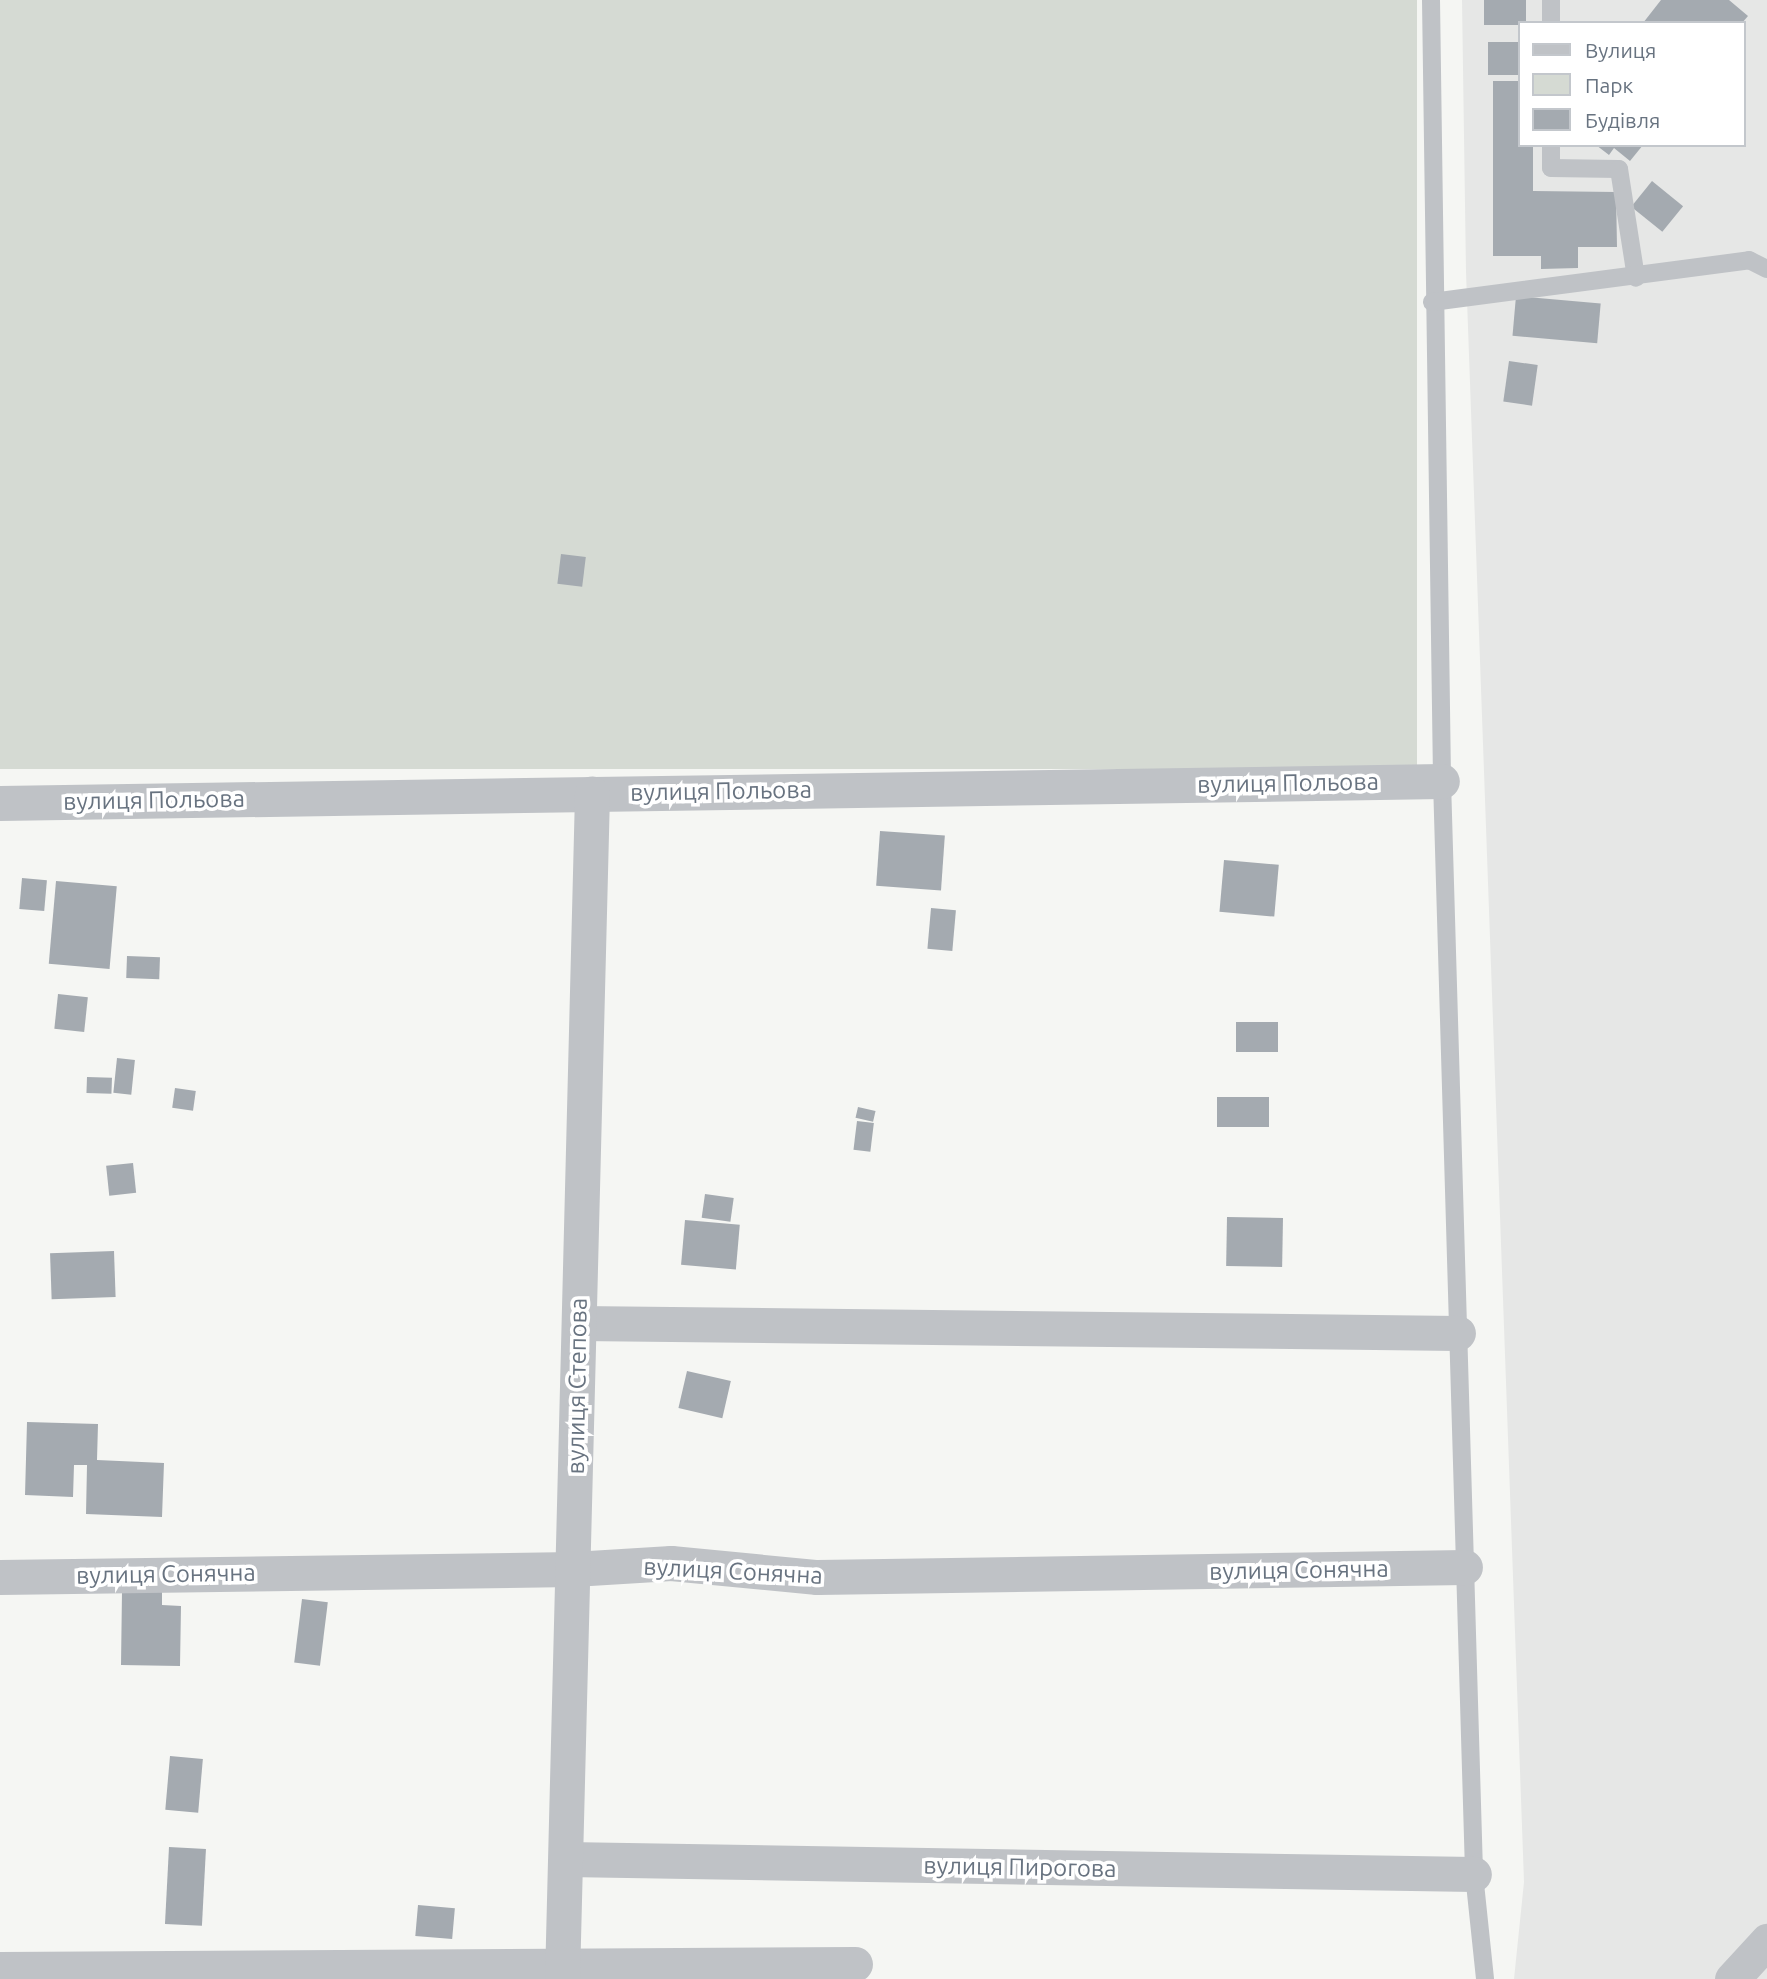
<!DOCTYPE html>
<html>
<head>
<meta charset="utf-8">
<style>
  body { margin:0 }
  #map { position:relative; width:1767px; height:1979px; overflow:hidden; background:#f5f6f3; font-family:Ubuntu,sans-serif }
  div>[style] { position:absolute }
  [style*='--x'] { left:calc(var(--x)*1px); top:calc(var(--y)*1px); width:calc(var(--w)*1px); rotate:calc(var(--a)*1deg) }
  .built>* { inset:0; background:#e6e7e6 }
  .green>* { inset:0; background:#d5dad3; transform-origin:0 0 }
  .building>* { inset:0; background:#a4aab0; transform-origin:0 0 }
  .lane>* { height:18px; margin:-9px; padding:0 9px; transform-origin:9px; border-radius:9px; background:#bfc2c6 }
  .street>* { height:35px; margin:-17.5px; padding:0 17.5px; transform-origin:17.5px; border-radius:17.5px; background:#bfc2c6 }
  span { translate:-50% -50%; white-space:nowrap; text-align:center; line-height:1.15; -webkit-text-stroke:7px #fff; paint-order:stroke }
  .street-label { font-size:24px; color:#687380 }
  .legend { position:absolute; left:1518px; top:21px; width:228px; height:126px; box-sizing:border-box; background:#fff; border:2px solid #c3c7cc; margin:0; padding:9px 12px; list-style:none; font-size:21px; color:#687380 }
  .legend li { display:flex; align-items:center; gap:14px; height:35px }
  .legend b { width:35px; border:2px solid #c3c7cc }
</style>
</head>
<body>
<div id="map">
  <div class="built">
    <div style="clip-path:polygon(evenodd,1462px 0,1767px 0,1767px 1979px,1514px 1979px,1524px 1882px,1466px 272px,1462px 0,1520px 23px,1744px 23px,1744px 145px,1520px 145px,1520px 23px)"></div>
  </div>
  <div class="green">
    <div style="left:0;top:0;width:1417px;height:769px"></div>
  </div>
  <div class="building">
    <div style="left:1484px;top:0;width:42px;height:25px"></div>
    <div style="clip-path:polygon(1661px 0,1729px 0,1748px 16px,1742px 23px,1643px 23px)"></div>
    <div style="left:1520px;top:42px;width:33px;height:32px;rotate:90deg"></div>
    <div style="clip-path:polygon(1493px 81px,1520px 81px,1520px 145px,1533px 145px,1533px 191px,1616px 192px,1617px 247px,1578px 247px,1578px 268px,1541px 269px,1541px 256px,1493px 256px)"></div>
    <div style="clip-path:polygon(1596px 145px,1643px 145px,1630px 161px,1614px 148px,1609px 155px)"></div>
    <div style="left:1652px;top:181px;width:40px;height:33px;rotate:39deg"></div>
    <div style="left:1516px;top:296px;width:85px;height:40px;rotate:5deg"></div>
    <div style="left:1509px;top:361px;width:29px;height:41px;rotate:8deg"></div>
    <div style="left:561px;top:554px;width:25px;height:30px;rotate:7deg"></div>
    <div style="left:880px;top:831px;width:65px;height:55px;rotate:4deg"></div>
    <div style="left:1224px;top:860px;width:55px;height:52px;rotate:5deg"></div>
    <div style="left:22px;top:878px;width:25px;height:31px;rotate:5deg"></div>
    <div style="left:56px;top:881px;width:61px;height:83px;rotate:5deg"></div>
    <div style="left:931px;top:908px;width:25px;height:41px;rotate:5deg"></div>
    <div style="left:127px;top:956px;width:33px;height:22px;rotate:2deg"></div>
    <div style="left:58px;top:994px;width:30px;height:35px;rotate:6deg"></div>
    <div style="left:1236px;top:1022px;width:42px;height:30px"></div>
    <div style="left:117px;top:1058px;width:18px;height:35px;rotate:6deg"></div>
    <div style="left:87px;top:1077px;width:25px;height:16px;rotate:2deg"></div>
    <div style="left:175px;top:1088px;width:21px;height:20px;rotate:8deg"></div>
    <div style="left:1217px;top:1097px;width:52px;height:30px"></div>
    <div style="left:858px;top:1107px;width:18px;height:11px;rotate:13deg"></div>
    <div style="left:857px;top:1121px;width:17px;height:29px;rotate:7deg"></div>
    <div style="left:133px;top:1163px;width:30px;height:27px;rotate:84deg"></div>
    <div style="left:705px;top:1194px;width:29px;height:24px;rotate:8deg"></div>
    <div style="left:1227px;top:1217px;width:56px;height:49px;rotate:1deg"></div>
    <div style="left:685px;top:1220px;width:55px;height:45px;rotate:5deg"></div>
    <div style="left:114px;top:1251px;width:46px;height:64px;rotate:88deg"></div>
    <div style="left:687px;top:1371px;width:45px;height:38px;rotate:13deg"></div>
    <div style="clip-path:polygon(27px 1422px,98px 1424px,97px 1460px,164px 1463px,162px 1517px,86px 1514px,87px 1465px,74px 1465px,73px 1497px,25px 1495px)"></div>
    <div style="clip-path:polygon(122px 1591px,162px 1592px,162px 1605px,181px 1606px,180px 1666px,121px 1665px)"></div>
    <div style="left:302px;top:1599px;width:26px;height:64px;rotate:7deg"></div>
    <div style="left:170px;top:1756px;width:33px;height:54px;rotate:5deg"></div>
    <div style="left:169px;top:1847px;width:37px;height:77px;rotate:3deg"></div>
    <div style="left:418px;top:1905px;width:37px;height:31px;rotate:5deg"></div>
  </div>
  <div class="lane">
    <div style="--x:1431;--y:0;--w:781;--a:89.19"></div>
    <div style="--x:1442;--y:781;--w:1093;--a:88.32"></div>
    <div style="--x:1474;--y:1874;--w:106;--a:84"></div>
    <div style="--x:1551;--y:23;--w:23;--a:-90"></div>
    <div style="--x:1551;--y:145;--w:23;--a:90"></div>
    <div style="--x:1551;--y:168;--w:68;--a:0.8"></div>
    <div style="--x:1619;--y:169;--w:110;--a:81.1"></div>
    <div style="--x:1432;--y:302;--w:320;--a:-7.5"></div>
    <div style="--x:1749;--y:260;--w:20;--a:27"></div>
  </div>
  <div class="street">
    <div style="--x:0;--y:803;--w:1442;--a:-0.87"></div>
    <div style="--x:579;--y:1323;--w:879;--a:0.65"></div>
    <div style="--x:0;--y:1577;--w:573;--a:-0.8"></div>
    <div style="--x:573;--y:1569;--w:98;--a:-3.5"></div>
    <div style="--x:671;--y:1563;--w:147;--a:5.5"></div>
    <div style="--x:817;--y:1577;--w:648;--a:-0.88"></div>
    <div style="--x:566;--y:1859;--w:908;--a:0.95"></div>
    <div style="--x:0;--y:1969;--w:855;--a:-0.34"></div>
    <div style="--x:562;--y:1979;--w:1186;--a:-88.55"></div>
    <div style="--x:1732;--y:1979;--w:52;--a:-47.4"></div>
  </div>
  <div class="street-label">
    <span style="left:1288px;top:783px;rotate:-1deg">вулиця Польова</span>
    <span style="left:721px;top:791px;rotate:-1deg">вулиця Польова</span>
    <span style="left:154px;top:800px;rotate:-1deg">вулиця Польова</span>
    <span style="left:577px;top:1386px;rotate:-89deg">вулиця Степова</span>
    <span style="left:1299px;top:1570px;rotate:-1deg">вулиця Сонячна</span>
    <span style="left:733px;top:1571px;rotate:3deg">вулиця Сонячна</span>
    <span style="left:166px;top:1574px;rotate:-1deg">вулиця Сонячна</span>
    <span style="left:1020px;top:1867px;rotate:1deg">вулиця Пирогова</span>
  </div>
  <ul class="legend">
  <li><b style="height:9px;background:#bfc2c6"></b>Вулиця</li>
  <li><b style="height:19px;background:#d5dad3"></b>Парк</li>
  <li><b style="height:19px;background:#a4aab0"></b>Будівля</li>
  </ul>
</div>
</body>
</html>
